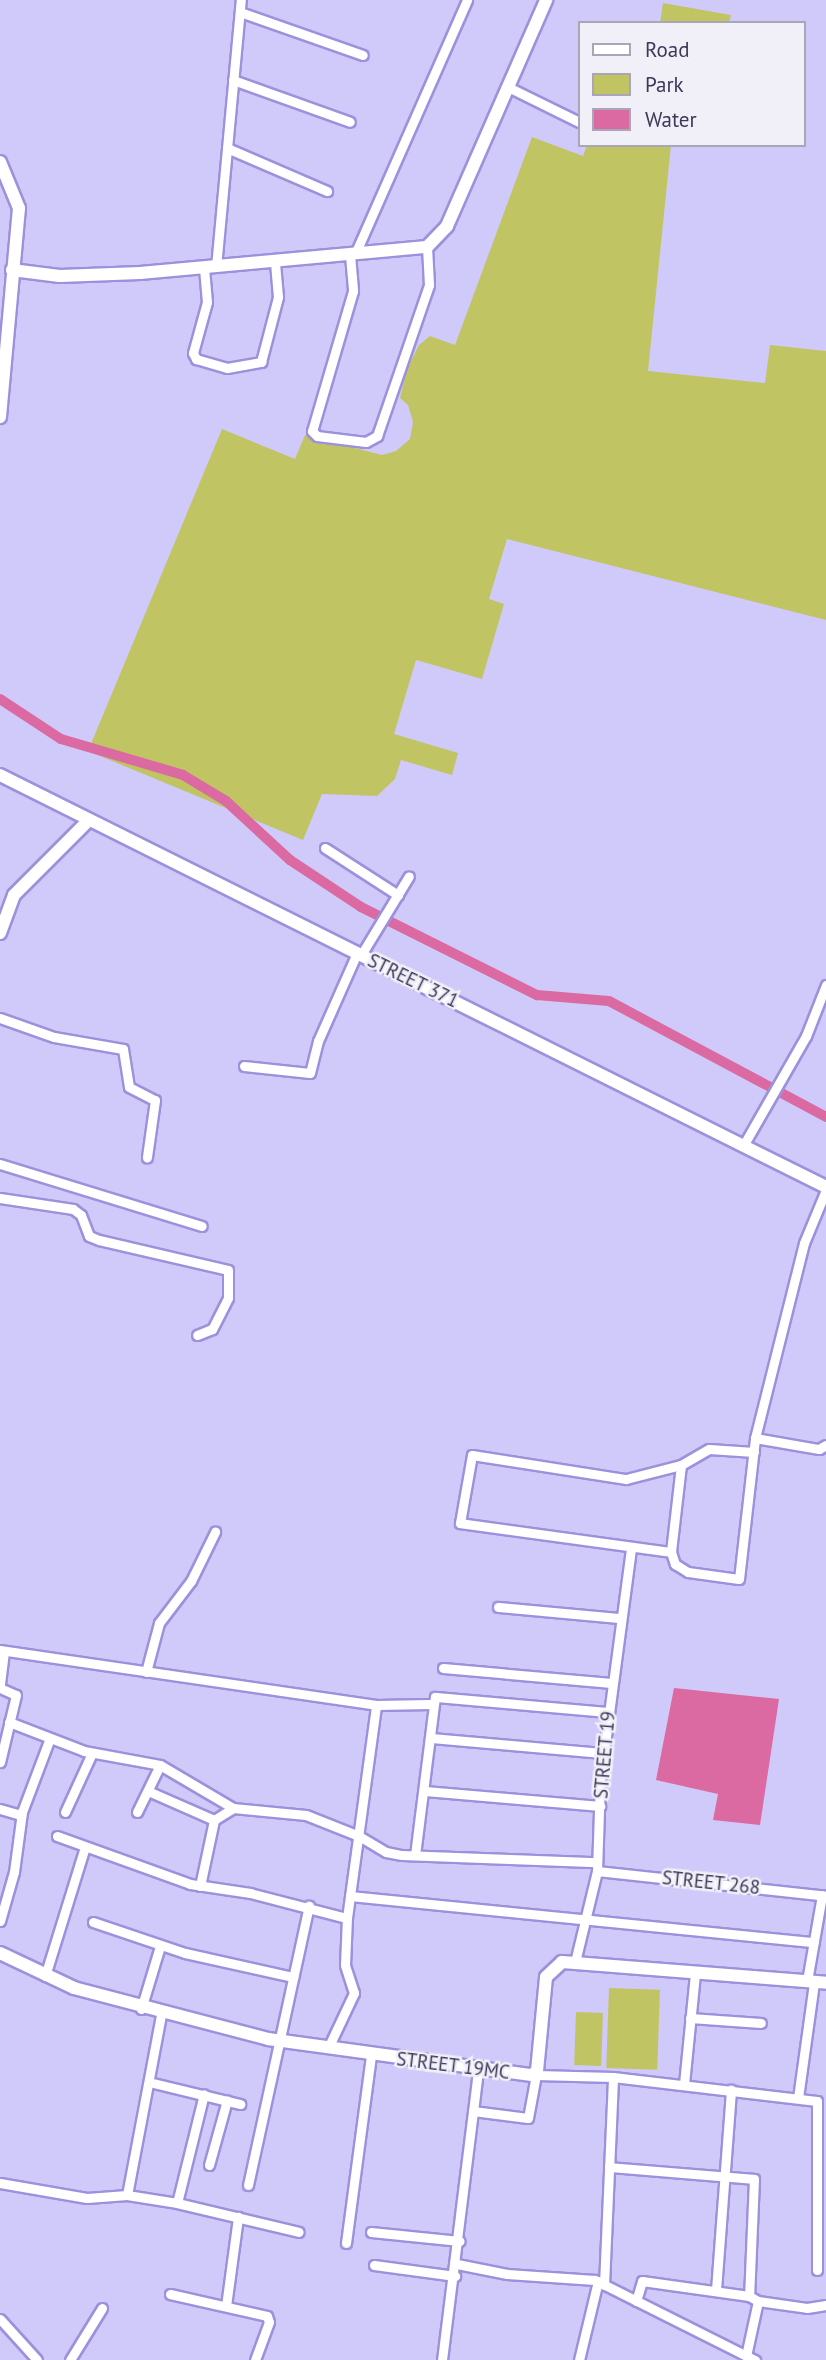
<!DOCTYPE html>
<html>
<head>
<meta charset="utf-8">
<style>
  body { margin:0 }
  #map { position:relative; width:826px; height:2360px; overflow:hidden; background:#cfcaf9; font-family:"PT Sans",sans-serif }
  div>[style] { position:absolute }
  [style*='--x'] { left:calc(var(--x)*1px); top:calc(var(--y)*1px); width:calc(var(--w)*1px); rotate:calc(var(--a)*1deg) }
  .green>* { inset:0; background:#c1c463; transform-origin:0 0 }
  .water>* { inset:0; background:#db69a2 }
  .canal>* { height:10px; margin:-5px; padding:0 5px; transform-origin:5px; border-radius:5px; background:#db69a2 }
  .roads { filter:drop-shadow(2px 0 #9d91dc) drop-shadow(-2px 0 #9d91dc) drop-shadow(0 2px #9d91dc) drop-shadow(0 -2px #9d91dc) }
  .street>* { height:9px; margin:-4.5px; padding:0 4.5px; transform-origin:4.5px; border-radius:4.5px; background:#fff }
  .secondary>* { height:12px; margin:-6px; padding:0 6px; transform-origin:6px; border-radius:6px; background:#fff }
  span { translate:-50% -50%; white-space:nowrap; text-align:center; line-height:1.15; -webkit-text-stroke:5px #f1f0f8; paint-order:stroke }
  .street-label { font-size:19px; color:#3d3857 }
  .legend { position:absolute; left:578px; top:21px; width:228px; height:126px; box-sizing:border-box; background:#f1f0f8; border:2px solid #a9a6b8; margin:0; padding:9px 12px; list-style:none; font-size:21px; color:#3d3857 }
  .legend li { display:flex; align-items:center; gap:14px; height:35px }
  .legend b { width:35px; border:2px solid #a9a6b8 }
</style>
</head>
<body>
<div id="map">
  <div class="green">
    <div style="clip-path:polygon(663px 3px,731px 15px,729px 23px,660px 23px)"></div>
    <div style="clip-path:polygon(532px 137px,583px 156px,587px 145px,671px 145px,648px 371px,765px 383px,770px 345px,826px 351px,826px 620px,507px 539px,489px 599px,504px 604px,482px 679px,416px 660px,394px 734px,458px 753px,452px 775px,401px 760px,395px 779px,377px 796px,322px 794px,303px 840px,88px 751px,222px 429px,295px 459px,305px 435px,382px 455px,396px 451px,410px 439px,413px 422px,408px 405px,400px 398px,407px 369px,419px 345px,430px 336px,455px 345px)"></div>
    <div style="left:609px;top:1988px;width:51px;height:80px;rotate:2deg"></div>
    <div style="left:576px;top:2012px;width:27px;height:53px;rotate:2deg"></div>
  </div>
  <div class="water">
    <div style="clip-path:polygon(674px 1688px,779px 1699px,760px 1825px,713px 1820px,718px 1794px,656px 1780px)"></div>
  </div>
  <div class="canal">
    <div style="--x:0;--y:699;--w:73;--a:33.3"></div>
    <div style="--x:61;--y:739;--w:127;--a:16.4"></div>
    <div style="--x:183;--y:775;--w:50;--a:31.2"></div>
    <div style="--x:226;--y:801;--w:87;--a:42.7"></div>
    <div style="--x:290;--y:860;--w:85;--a:33.5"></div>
    <div style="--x:361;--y:907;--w:197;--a:26.6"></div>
    <div style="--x:537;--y:995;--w:72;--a:4.8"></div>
    <div style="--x:609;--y:1001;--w:246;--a:28.1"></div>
  </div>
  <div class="roads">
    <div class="street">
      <div style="--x:240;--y:12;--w:130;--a:19.3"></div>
      <div style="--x:233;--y:80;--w:124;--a:19.7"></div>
      <div style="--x:508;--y:87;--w:79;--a:26.2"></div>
      <div style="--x:227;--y:148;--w:109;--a:23.3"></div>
      <div style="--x:355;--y:254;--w:278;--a:-66.2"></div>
      <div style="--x:350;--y:255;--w:36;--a:85"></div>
      <div style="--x:353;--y:291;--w:146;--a:106.3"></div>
      <div style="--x:312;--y:431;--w:7;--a:45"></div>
      <div style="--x:317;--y:436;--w:49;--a:7"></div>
      <div style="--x:366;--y:442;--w:13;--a:-29"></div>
      <div style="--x:377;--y:436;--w:160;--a:-71"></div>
      <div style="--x:429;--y:285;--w:38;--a:-93"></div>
      <div style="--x:216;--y:267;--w:268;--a:-84.7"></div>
      <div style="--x:204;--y:268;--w:34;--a:85"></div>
      <div style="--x:207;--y:302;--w:53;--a:105.4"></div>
      <div style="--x:193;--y:353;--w:7;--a:63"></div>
      <div style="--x:196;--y:359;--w:32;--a:16"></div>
      <div style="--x:227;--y:368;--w:35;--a:-10"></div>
      <div style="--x:261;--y:362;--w:67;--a:-75.3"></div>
      <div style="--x:278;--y:297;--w:36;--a:-95"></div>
      <div style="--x:325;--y:848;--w:87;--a:32.8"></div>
      <div style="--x:361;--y:955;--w:92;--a:-58.7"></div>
      <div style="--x:0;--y:1018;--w:57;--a:19.4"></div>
      <div style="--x:54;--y:1037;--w:70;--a:9.9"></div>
      <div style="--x:123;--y:1049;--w:38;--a:81"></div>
      <div style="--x:129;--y:1087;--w:29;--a:27"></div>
      <div style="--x:155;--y:1100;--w:58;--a:98"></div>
      <div style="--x:244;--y:1066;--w:66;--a:6.1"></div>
      <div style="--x:310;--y:1073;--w:33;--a:-76"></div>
      <div style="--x:318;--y:1041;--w:96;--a:-66.1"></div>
      <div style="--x:743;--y:1146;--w:127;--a:-60.2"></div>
      <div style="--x:806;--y:1036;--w:55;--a:-68.6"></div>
      <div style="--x:0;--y:1164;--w:211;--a:17.1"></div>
      <div style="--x:0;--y:1198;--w:74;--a:8.6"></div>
      <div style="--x:73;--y:1209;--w:10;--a:37"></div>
      <div style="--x:81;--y:1215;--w:22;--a:69"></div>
      <div style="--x:89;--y:1236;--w:11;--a:22"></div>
      <div style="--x:99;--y:1240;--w:132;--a:13.1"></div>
      <div style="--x:228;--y:1270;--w:28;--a:90"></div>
      <div style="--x:228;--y:1298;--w:35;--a:117"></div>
      <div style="--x:212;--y:1329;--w:16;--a:158"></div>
      <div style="--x:755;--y:1438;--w:65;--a:9.8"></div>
      <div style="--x:819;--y:1449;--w:8;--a:-30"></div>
      <div style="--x:681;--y:1465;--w:88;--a:96.6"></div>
      <div style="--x:671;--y:1552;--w:13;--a:72"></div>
      <div style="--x:675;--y:1564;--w:15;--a:32"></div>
      <div style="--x:688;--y:1572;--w:51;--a:7.8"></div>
      <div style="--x:739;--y:1579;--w:142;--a:-83.5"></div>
      <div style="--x:755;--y:1438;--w:201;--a:-75.9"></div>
      <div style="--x:804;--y:1243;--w:57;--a:-67.5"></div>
      <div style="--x:671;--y:1552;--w:213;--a:-172.2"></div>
      <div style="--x:460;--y:1523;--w:69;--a:-80"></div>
      <div style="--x:472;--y:1455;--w:156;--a:8.9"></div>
      <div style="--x:626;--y:1479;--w:57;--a:-14.3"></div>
      <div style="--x:681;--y:1465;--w:32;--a:-30"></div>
      <div style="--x:709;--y:1449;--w:45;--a:3.8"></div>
      <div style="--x:498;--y:1607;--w:122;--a:5.2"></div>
      <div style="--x:0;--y:1650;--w:380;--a:8.3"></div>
      <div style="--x:376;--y:1705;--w:55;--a:-1"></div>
      <div style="--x:443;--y:1668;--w:169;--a:5.1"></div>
      <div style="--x:146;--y:1672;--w:51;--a:-75.1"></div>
      <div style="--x:159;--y:1623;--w:53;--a:-52.7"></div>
      <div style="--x:191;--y:1581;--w:55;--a:-63.9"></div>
      <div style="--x:0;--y:1684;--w:33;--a:-83"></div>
      <div style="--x:0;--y:1688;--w:17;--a:24"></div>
      <div style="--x:16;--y:1695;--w:69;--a:103.4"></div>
      <div style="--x:9;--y:1722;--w:80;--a:21.1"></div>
      <div style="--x:84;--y:1751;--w:77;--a:10.4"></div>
      <div style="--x:160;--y:1765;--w:85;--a:30.5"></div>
      <div style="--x:430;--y:1738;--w:174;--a:5"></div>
      <div style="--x:148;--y:1791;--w:72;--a:23.7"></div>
      <div style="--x:214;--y:1820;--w:22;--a:-32"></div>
      <div style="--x:233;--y:1808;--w:73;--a:5.5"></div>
      <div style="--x:306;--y:1815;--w:57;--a:21.6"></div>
      <div style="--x:359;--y:1836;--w:31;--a:31"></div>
      <div style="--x:386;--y:1852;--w:16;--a:11"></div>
      <div style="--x:402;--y:1855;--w:195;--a:2.1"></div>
      <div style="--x:425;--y:1791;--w:176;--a:4.9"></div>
      <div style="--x:0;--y:1809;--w:22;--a:16"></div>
      <div style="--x:65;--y:1812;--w:65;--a:-65.4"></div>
      <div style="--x:137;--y:1812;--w:52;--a:-63.9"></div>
      <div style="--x:57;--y:1836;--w:141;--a:19.8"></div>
      <div style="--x:190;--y:1884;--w:61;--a:8.5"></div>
      <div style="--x:250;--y:1893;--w:100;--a:14.5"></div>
      <div style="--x:415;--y:1855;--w:159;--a:-82.8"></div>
      <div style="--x:435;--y:1697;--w:174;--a:5"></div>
      <div style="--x:597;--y:1871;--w:230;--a:6.2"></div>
      <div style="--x:200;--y:1886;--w:67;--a:-78"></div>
      <div style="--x:350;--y:1896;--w:466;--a:5.7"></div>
      <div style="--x:0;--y:1921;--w:51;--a:-74.1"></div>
      <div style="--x:14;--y:1872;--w:61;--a:-82.4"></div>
      <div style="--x:22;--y:1812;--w:79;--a:-69.3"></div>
      <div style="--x:93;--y:1922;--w:97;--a:18.6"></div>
      <div style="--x:185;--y:1953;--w:111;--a:12.5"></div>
      <div style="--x:575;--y:1962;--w:94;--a:-76.4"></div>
      <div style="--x:597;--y:1871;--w:90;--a:-88.1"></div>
      <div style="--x:600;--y:1781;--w:235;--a:-82.4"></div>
      <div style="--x:45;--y:1976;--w:135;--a:-72.8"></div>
      <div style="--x:807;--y:1981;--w:87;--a:-80.1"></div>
      <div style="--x:141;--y:2009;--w:66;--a:-73.2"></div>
      <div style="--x:690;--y:2018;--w:71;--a:4"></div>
      <div style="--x:328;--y:2048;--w:61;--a:-64.7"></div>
      <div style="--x:354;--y:1993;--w:29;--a:-108"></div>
      <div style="--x:345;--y:1965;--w:47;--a:-87.6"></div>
      <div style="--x:347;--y:1918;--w:215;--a:-82.2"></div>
      <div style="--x:149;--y:2082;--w:94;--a:13.6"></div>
      <div style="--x:684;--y:2084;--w:111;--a:-84.3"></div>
      <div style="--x:798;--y:2098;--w:117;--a:-82.1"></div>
      <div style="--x:473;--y:2111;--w:55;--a:7.3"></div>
      <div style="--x:528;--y:2118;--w:44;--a:-79.5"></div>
      <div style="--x:536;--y:2075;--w:77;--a:1.5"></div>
      <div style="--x:613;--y:2077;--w:205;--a:6.7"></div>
      <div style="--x:817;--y:2101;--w:169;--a:90"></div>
      <div style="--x:209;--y:2165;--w:67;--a:-74.5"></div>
      <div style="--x:609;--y:2167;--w:145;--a:4.7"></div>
      <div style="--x:754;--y:2179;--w:117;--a:92.4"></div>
      <div style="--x:0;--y:2183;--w:88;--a:9.8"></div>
      <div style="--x:87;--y:2198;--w:40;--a:-4.3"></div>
      <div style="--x:127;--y:2195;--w:51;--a:9.1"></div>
      <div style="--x:177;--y:2203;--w:125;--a:13.4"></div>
      <div style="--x:248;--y:2185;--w:286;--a:-77.7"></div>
      <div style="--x:127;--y:2195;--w:183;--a:-79.3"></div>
      <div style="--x:177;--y:2203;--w:112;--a:-76.1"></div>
      <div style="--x:371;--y:2232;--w:89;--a:5.8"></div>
      <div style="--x:346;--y:2243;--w:190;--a:-82.4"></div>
      <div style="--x:457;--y:2264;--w:51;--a:11.3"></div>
      <div style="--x:507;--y:2274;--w:88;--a:3.9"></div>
      <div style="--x:595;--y:2280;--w:179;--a:26.6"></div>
      <div style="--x:374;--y:2265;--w:82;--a:7.7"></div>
      <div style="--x:604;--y:2285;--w:208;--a:-87.5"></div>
      <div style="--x:716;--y:2290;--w:201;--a:-85.7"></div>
      <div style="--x:170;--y:2294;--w:99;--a:12.8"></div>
      <div style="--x:267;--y:2316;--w:6;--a:72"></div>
      <div style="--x:269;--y:2322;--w:40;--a:110.2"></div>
      <div style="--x:636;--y:2301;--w:21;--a:-73"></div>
      <div style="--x:642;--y:2281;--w:108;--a:8"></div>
      <div style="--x:749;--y:2296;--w:10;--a:29"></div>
      <div style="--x:226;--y:2306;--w:90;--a:-82.3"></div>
      <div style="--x:0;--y:2319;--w:55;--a:47.9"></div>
      <div style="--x:746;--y:2356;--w:56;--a:-77.7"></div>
      <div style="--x:758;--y:2301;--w:49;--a:8.1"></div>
      <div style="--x:807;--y:2308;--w:19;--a:-9"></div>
      <div style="--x:70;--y:2360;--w:61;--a:-58.4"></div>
      <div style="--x:442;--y:2360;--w:292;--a:-82.9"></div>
      <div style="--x:579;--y:2360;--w:81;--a:-76.5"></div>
    </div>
    <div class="secondary">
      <div style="--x:0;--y:162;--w:50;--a:67.6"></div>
      <div style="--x:19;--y:208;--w:210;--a:95.2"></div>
      <div style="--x:12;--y:270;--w:48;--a:7.1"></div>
      <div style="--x:60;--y:276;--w:80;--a:-2.1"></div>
      <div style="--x:140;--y:273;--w:288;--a:-5.2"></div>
      <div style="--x:427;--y:247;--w:29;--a:-46"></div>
      <div style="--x:447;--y:226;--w:247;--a:-66.3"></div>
      <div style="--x:0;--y:775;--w:923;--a:26.51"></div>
      <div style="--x:0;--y:933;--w:40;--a:-69.8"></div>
      <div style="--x:14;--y:895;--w:106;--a:-45"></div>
      <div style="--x:0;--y:1953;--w:82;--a:25.3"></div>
      <div style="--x:74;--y:1988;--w:201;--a:14.7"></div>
      <div style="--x:268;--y:2039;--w:266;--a:7.8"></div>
      <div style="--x:532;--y:2075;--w:6;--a:-39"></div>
      <div style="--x:537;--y:2071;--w:94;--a:-84.5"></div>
      <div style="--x:546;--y:1977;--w:22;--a:-43"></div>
      <div style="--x:562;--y:1962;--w:265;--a:4.5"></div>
    </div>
  </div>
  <div class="street-label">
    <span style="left:413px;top:981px;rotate:26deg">STREET 371</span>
    <span style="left:605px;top:1755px;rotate:-85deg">STREET 19</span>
    <span style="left:711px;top:1883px;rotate:6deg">STREET 268</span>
    <span style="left:453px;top:2066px;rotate:7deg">STREET 19MC</span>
  </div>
  <ul class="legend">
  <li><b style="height:9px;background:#fff"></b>Road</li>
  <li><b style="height:19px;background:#c1c463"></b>Park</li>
  <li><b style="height:19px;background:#db69a2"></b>Water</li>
  </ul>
</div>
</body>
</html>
